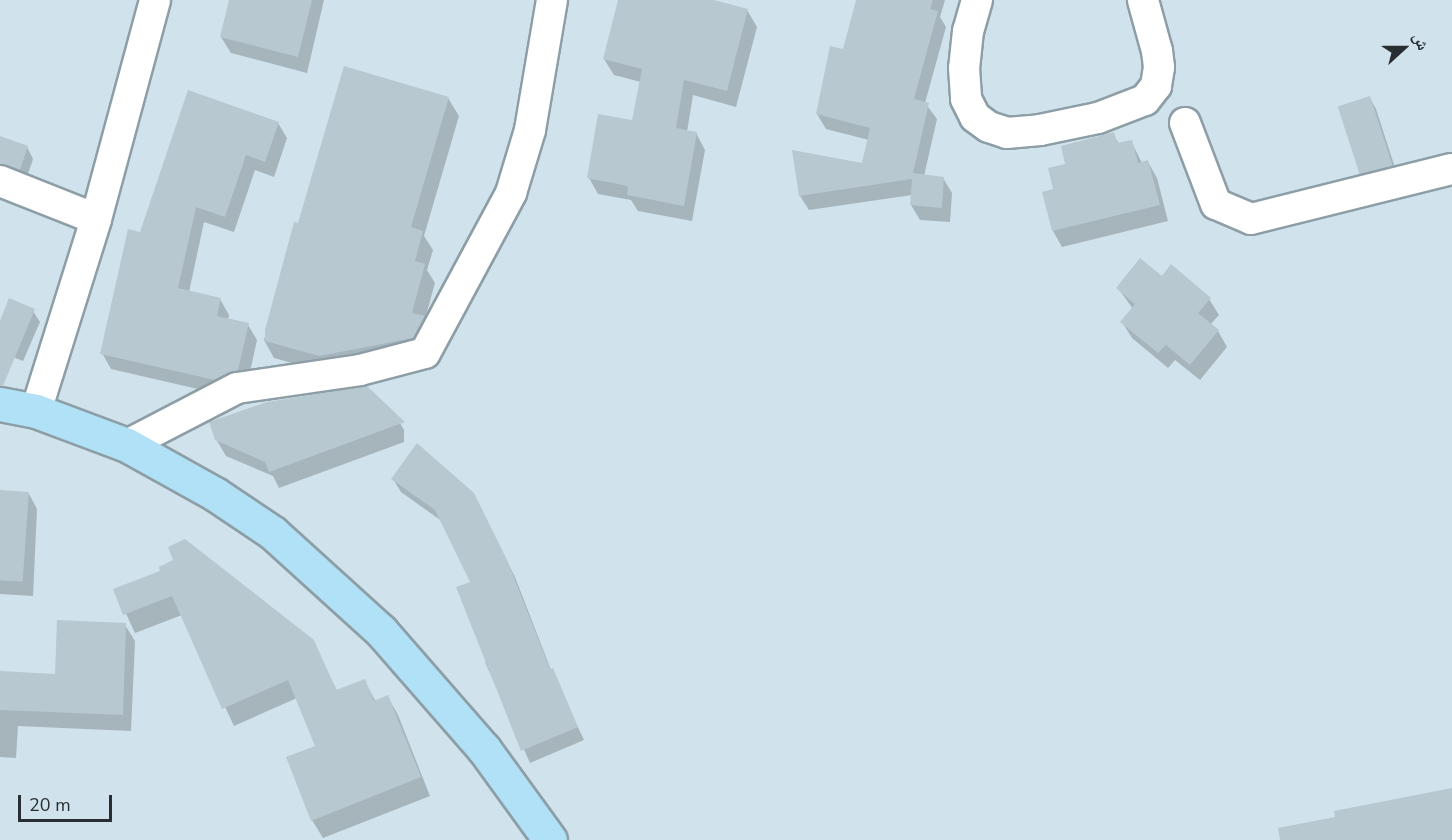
<!DOCTYPE html>
<html>
<head>
<meta charset="utf-8">
<style>
  body { margin:0 }
  #map { position:relative; width:1452px; height:840px; overflow:hidden; background:#d0e2eb; font-family:"Nunito Sans","Noto Naskh Arabic",sans-serif }
  div>[style] { position:absolute }
  [style*='--x'] { left:calc(var(--x)*1px); top:calc(var(--y)*1px); width:calc(var(--w)*1px); rotate:calc(var(--a)*1deg) }
  .shadow>* { inset:0; background:#0003 }
  .building>* { inset:0; background:#b7c8d0; transform-origin:0 0 }
  .roads { filter:drop-shadow(2px 0 #8d9ea6) drop-shadow(-2px 0 #8d9ea6) drop-shadow(0 2px #8d9ea6) drop-shadow(0 -2px #8d9ea6) }
  .minor>* { height:30px; margin:-15px; padding:0 15px; transform-origin:15px; border-radius:15px; background:#fff }
  .major>* { height:33px; margin:-16.5px; padding:0 16.5px; transform-origin:16.5px; border-radius:16.5px; background:#b0e1f6 }
  span { translate:-50% -50%; white-space:nowrap; text-align:center; line-height:1.15; -webkit-text-stroke:4.5px #d0e2eb; paint-order:stroke }
  .north { position:absolute; left:1374px; top:18px; width:60px; height:60px; -webkit-text-stroke:4px #d0e2eb; paint-order:stroke; rotate:69deg; font-size:16px; font-weight:700; line-height:24px; text-align:center; color:#282e32 }
  .north::after { content:''; display:block; margin:auto; width:21px; height:27px; background:#282e32; clip-path:polygon(50% 0,100% 100%,50% 72%,0 100%) }
  .scale { position:absolute; left:18px; top:795px; width:94px; height:27px; box-sizing:border-box; border:3px solid #282e32; border-top:0; padding-left:8px; font-size:18px; line-height:21px; white-space:nowrap; color:#282e32; -webkit-text-stroke:4px #d0e2eb; paint-order:stroke }
</style>
</head>
<body>
<div id="map">
  <div class="shadow">
    <div style="clip-path:polygon(230px 0,324px 0,307px 73px,231px 53px,221px 37px)"></div>
    <div style="clip-path:polygon(619px 0,708px 0,747px 10px,757px 27px,736px 107px,693px 95px,687px 132px,696px 133px,705px 150px,692px 221px,638px 211px,631px 200px,598px 194px,589px 178px,634px 122px,641px 82px,614px 75px,604px 59px)"></div>
    <div style="clip-path:polygon(858px 0,945px 0,940px 17px,946px 27px,925px 103px,937px 119px,924px 176px,943px 178px,952px 193px,950px 222px,920px 220px,911px 205px,912px 195px,809px 210px,800px 196px,863px 165px,869px 140px,826px 129px,817px 114px,844px 51px)"></div>
    <div style="clip-path:polygon(448px 98px,459px 116px,424px 236px,433px 250px,427px 270px,435px 283px,425px 319px,435px 336px,332px 374px,274px 358px,264px 340px,295px 224px,300px 225px)"></div>
    <div style="clip-path:polygon(1370px 98px,1376px 109px,1398px 177px,1367px 185px,1361px 174px)"></div>
    <div style="clip-path:polygon(278px 123px,287px 138px,274px 177px,255px 170px,234px 232px,204px 222px,189px 292px,220px 299px,229px 315px,228px 320px,248px 325px,257px 340px,247px 386px,224px 395px,111px 369px,102px 353px,141px 234px)"></div>
    <div style="clip-path:polygon(1113px 134px,1119px 144px,1131px 141px,1142px 163px,1148px 162px,1157px 178px,1168px 221px,1062px 247px,1053px 231px,1055px 190px,1067px 165px)"></div>
    <div style="clip-path:polygon(27px 147px,33px 159px,26px 180px,0 173px,0 151px)"></div>
    <div style="clip-path:polygon(1162px 278px,1209px 299px,1219px 315px,1210px 325px,1218px 331px,1227px 347px,1200px 380px,1175px 360px,1168px 368px,1132px 338px,1122px 322px,1133px 309px,1118px 288px)"></div>
    <div style="clip-path:polygon(33px 311px,40px 322px,23px 361px,0 352px,0 325px)"></div>
    <div style="clip-path:polygon(394px 413px,404px 430px,404px 442px,279px 488px,273px 476px,226px 456px,216px 439px)"></div>
    <div style="clip-path:polygon(393px 479px,480px 508px,515px 577px,551px 670px,584px 740px,530px 763px,485px 662px,487px 661px,472px 582px,443px 522px,401px 492px)"></div>
    <div style="clip-path:polygon(0 492px,29px 494px,37px 509px,33px 596px,0 594px)"></div>
    <div style="clip-path:polygon(162px 572px,313px 641px,337px 691px,364px 680px,376px 702px,388px 697px,398px 715px,430px 796px,323px 838px,312px 820px,317px 747px,297px 698px,234px 726px,182px 615px,135px 633px,115px 590px)"></div>
    <div style="clip-path:polygon(125px 625px,135px 641px,131px 731px,18px 726px,16px 758px,0 757px,0 672px,56px 676px)"></div>
  </div>
  <div class="building">
    <div style="clip-path:polygon(229px 0,312px 0,298px 57px,220px 37px)"></div>
    <div style="clip-path:polygon(618px 0,714px 0,748px 9px,727px 91px,684px 80px,676px 128px,697px 132px,684px 206px,627px 195px,628px 186px,587px 178px,598px 114px,632px 120px,642px 69px,603px 59px)"></div>
    <div style="clip-path:polygon(856px 0,933px 0,930px 9px,938px 11px,914px 99px,929px 103px,913px 173px,944px 177px,942px 208px,910px 205px,912px 179px,799px 196px,792px 150px,862px 163px,870px 128px,816px 114px,830px 46px,843px 49px)"></div>
    <div style="clip-path:polygon(344px 66px,449px 97px,411px 227px,423px 231px,415px 261px,425px 264px,412px 313px,425px 316px,413px 338px,319px 356px,265px 341px,265px 330px,294px 222px,298px 223px)"></div>
    <div style="clip-path:polygon(188px 90px,279px 122px,265px 162px,246px 155px,225px 217px,196px 207px,178px 288px,221px 298px,217px 316px,249px 323px,238px 370px,215px 380px,100px 354px,128px 229px,140px 232px)"></div>
    <div style="left:1370px;top:96px;width:74px;height:34px;rotate:72deg"></div>
    <div style="clip-path:polygon(1114px 132px,1117px 143px,1132px 140px,1138px 163px,1148px 160px,1160px 205px,1052px 231px,1042px 192px,1053px 189px,1048px 168px,1065px 164px,1061px 146px)"></div>
    <div style="clip-path:polygon(0 136px,28px 146px,20px 170px,0 164px)"></div>
    <div style="clip-path:polygon(1140px 258px,1162px 276px,1171px 264px,1211px 298px,1198px 313px,1219px 330px,1190px 365px,1166px 345px,1158px 353px,1120px 322px,1135px 304px,1116px 288px)"></div>
    <div style="clip-path:polygon(9px 298px,35px 309px,3px 386px,0 386px,0 321px)"></div>
    <div style="clip-path:polygon(367px 386px,405px 422px,269px 472px,265px 462px,215px 440px,209px 422px,267px 402px)"></div>
    <div style="clip-path:polygon(417px 443px,474px 493px,507px 560px,550px 669px,553px 668px,578px 727px,521px 751px,456px 587px,470px 582px,435px 510px,391px 479px)"></div>
    <div style="left:0;top:490px;width:29px;height:90px;rotate:4deg"></div>
    <div style="clip-path:polygon(185px 539px,314px 640px,336px 690px,365px 679px,374px 701px,388px 695px,421px 777px,311px 821px,286px 757px,315px 746px,288px 680px,222px 709px,172px 596px,123px 615px,113px 589px,160px 571px,159px 567px,173px 560px,168px 547px)"></div>
    <div style="clip-path:polygon(57px 620px,126px 623px,123px 715px,0 710px,0 671px,55px 674px)"></div>
    <div style="clip-path:polygon(1452px 788px,1452px 840px,1280px 840px,1278px 828px,1335px 817px,1334px 811px)"></div>
  </div>
  <div class="roads">
    <div class="minor">
      <div style="--x:977;--y:0;--w:32;--a:106"></div>
      <div style="--x:968;--y:31;--w:37;--a:96"></div>
      <div style="--x:964;--y:68;--w:31;--a:86"></div>
      <div style="--x:966;--y:99;--w:20;--a:63"></div>
      <div style="--x:975;--y:117;--w:17;--a:36"></div>
      <div style="--x:989;--y:127;--w:19;--a:18"></div>
      <div style="--x:1007;--y:133;--w:33;--a:-5"></div>
      <div style="--x:1040;--y:130;--w:59;--a:-11.7"></div>
      <div style="--x:1098;--y:118;--w:50;--a:-21"></div>
      <div style="--x:1145;--y:100;--w:18;--a:-52"></div>
      <div style="--x:1156;--y:86;--w:19;--a:-81"></div>
      <div style="--x:1159;--y:67;--w:16;--a:-97"></div>
      <div style="--x:1157;--y:51;--w:53;--a:-105.4"></div>
      <div style="--x:1185;--y:123;--w:87;--a:69.1"></div>
      <div style="--x:1216;--y:204;--w:38;--a:23"></div>
      <div style="--x:1251;--y:219;--w:207;--a:-14"></div>
      <div style="--x:0;--y:181;--w:103;--a:21.6"></div>
      <div style="--x:36;--y:411;--w:201;--a:-72.6"></div>
      <div style="--x:96;--y:219;--w:227;--a:-74.9"></div>
      <div style="--x:127;--y:445;--w:124;--a:-27.4"></div>
      <div style="--x:237;--y:388;--w:124;--a:-8.3"></div>
      <div style="--x:360;--y:370;--w:67;--a:-14.7"></div>
      <div style="--x:425;--y:353;--w:182;--a:-61.7"></div>
      <div style="--x:511;--y:193;--w:66;--a:-73.2"></div>
      <div style="--x:530;--y:130;--w:132;--a:-80.4"></div>
    </div>
    <div class="major">
      <div style="--x:0;--y:404;--w:37;--a:11"></div>
      <div style="--x:36;--y:411;--w:97;--a:20.5"></div>
      <div style="--x:127;--y:445;--w:101;--a:29.1"></div>
      <div style="--x:215;--y:494;--w:70;--a:33.9"></div>
      <div style="--x:273;--y:533;--w:146;--a:42.2"></div>
      <div style="--x:381;--y:631;--w:157;--a:48.9"></div>
      <div style="--x:484;--y:749;--w:112;--a:54"></div>
    </div>
  </div>
  <div class="north">ش</div>
  <div class="scale">20 m</div>
</div>
</body>
</html>
